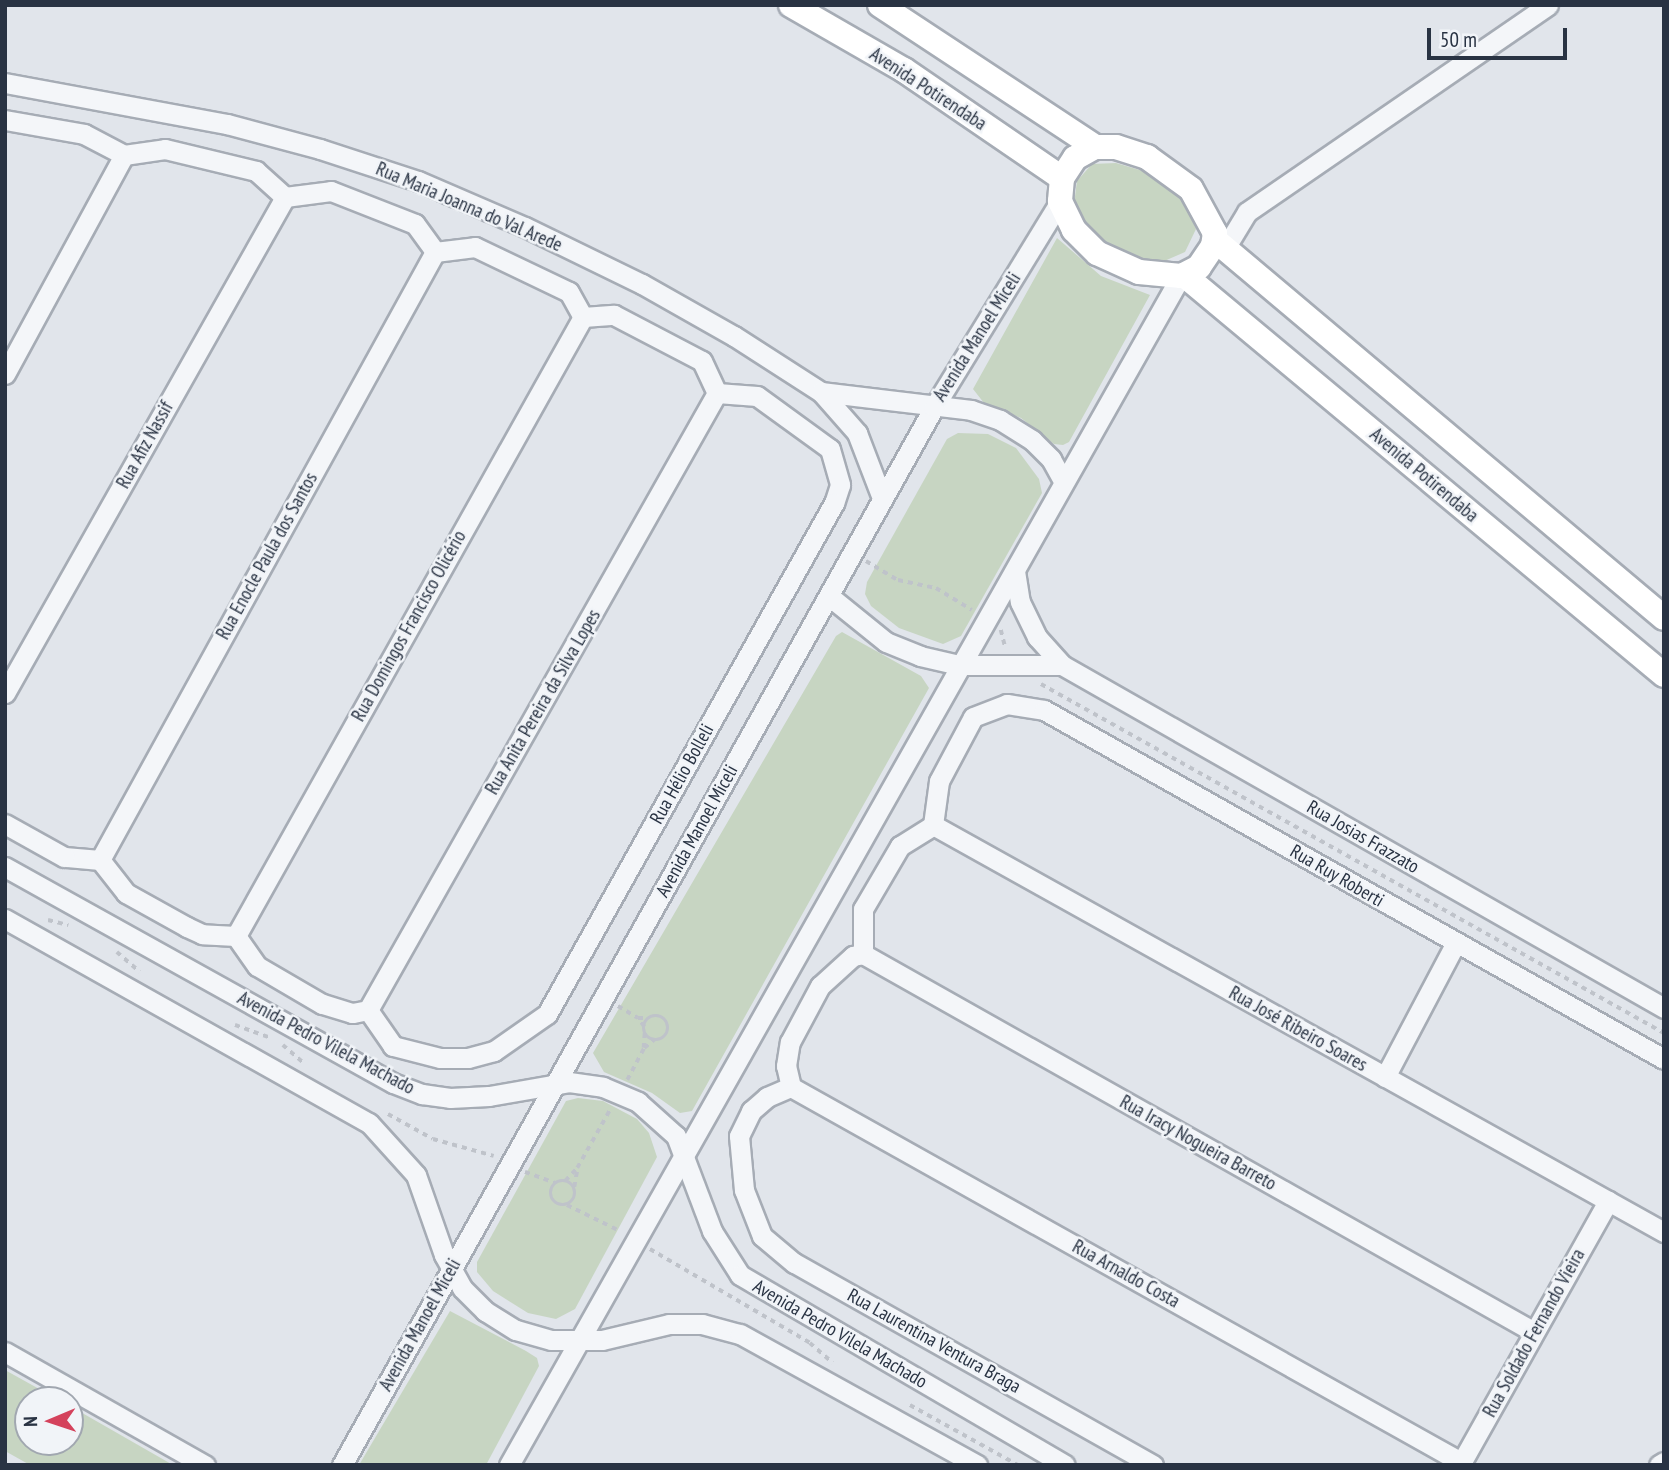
<!DOCTYPE html>
<html>
<head>
<meta charset="utf-8">
<style>
  body { margin:0 }
  #map { position:relative; width:1669px; height:1470px; overflow:hidden; background:#e1e5eb; font-family:"PT Sans Narrow",sans-serif }
  div>[style] { position:absolute }
  [style*='--x'] { left:calc(var(--x)*1px); top:calc(var(--y)*1px); width:calc(var(--w)*1px); rotate:calc(var(--a)*1deg) }
  .green>* { inset:0; background:#c7d5c2 }
  .path>* { height:3.5px; margin-top:-1.75px; transform-origin:0; background:repeating-linear-gradient(90deg,#bfc3ca 0 5px,transparent 0 10px) }
  .path>.ring { margin:-1.75px; padding:0; box-sizing:content-box; background:none; border:3.5px solid #bfc3ca; border-radius:50% }
  .roads { filter:drop-shadow(2px 0 #a6acb5) drop-shadow(-2px 0 #a6acb5) drop-shadow(0 2px #a6acb5) drop-shadow(0 -2px #a6acb5) }
  .minor>* { height:19px; margin:-9.5px; padding:0 9.5px; transform-origin:9.5px; border-radius:9.5px; background:#f4f6f9 }
  .major>* { height:24px; margin:-12px; padding:0 12px; transform-origin:12px; border-radius:12px; background:#fff }
  span { translate:-50% -50%; white-space:nowrap; text-align:center; line-height:1.15; -webkit-text-stroke:5px #f1f4f8; paint-order:stroke }
  .street-label { font-size:19px; color:#293343 }
  .frame { position:absolute; inset:0; border:7px solid #293343; pointer-events:none }
  .north { position:absolute; left:14px; top:1386px; width:70px; height:70px; box-sizing:border-box; background:#f1f4f8; border:2px solid #a1a7b0; border-radius:50%; rotate:268deg; font-size:19px; font-weight:700; line-height:28px; text-align:center; color:#293343 }
  .north::after { content:''; display:block; margin:auto; width:24px; height:32px; background:#d4425c; clip-path:polygon(50% 0,100% 100%,50% 72%,0 100%) }
  .scale { position:absolute; left:1427px; top:28px; width:140px; height:32px; box-sizing:border-box; border:4px solid #293343; border-top:0; padding-left:9px; font-size:21px; line-height:24px; white-space:nowrap; color:#293343; -webkit-text-stroke:5px #f1f4f8; paint-order:stroke }
</style>
</head>
<body>
<div id="map">
  <div class="green">
    <div style="clip-path:polygon(1116px 163px,1153px 174px,1181px 196px,1196px 229px,1185px 252px,1162px 262px,1142px 262px,1101px 242px,1084px 223px,1074px 204px,1077px 181px,1092px 164px)"></div>
    <div style="clip-path:polygon(1057px 238px,1101px 276px,1150px 295px,1069px 442px,1063px 445px,1054px 444px,1021px 418px,984px 403px,973px 389px)"></div>
    <div style="clip-path:polygon(958px 433px,988px 434px,1016px 448px,1039px 479px,1042px 493px,961px 636px,943px 644px,899px 628px,871px 606px,865px 594px,867px 582px,947px 439px)"></div>
    <div style="clip-path:polygon(842px 632px,921px 676px,929px 688px,692px 1111px,680px 1113px,652px 1093px,604px 1072px,593px 1053px,836px 636px)"></div>
    <div style="clip-path:polygon(578px 1098px,603px 1101px,637px 1119px,649px 1133px,657px 1157px,575px 1309px,556px 1319px,528px 1313px,493px 1291px,477px 1272px,477px 1262px,566px 1101px)"></div>
    <div style="clip-path:polygon(450px 1311px,526px 1351px,537px 1358px,539px 1366px,486px 1465px,359px 1465px)"></div>
    <div style="clip-path:polygon(5px 1370px,59px 1400px,28px 1400px,28px 1442px,70px 1442px,70px 1406px,173px 1465px,30px 1465px,5px 1451px)"></div>
  </div>
  <div class="path">
    <div style="--x:866;--y:561;--w:37;--a:31"></div>
    <div style="--x:898;--y:580;--w:39;--a:12"></div>
    <div style="--x:936;--y:588;--w:42;--a:31.4"></div>
    <div style="--x:1001;--y:630;--w:16;--a:76"></div>
    <div style="--x:1041;--y:684;--w:714;--a:29.26"></div>
    <div style="--x:48;--y:920;--w:21;--a:14"></div>
    <div style="--x:117;--y:952;--w:30;--a:41"></div>
    <div style="--x:618;--y:1006;--w:23;--a:31"></div>
    <div class="ring" style="left:644px;top:1016px;width:20.5px;height:20.5px"></div>
    <div style="--x:235;--y:1025;--w:38;--a:20"></div>
    <div style="--x:644;--y:1027;--w:11;--a:-124"></div>
    <div style="--x:638;--y:1018;--w:10;--a:0"></div>
    <div style="--x:645;--y:1033;--w:15;--a:94"></div>
    <div style="--x:644;--y:1048;--w:13;--a:-39"></div>
    <div style="--x:283;--y:1045;--w:28;--a:41"></div>
    <div style="--x:627;--y:1080;--w:36;--a:-62"></div>
    <div style="--x:388;--y:1114;--w:51;--a:29.1"></div>
    <div style="--x:433;--y:1139;--w:63;--a:15.6"></div>
    <div style="--x:525;--y:1172;--w:32;--a:20"></div>
    <div class="ring" style="left:551px;top:1181px;width:20.5px;height:20.5px"></div>
    <div style="--x:565;--y:1181;--w:18;--a:-47"></div>
    <div style="--x:577;--y:1168;--w:69;--a:-60.5"></div>
    <div style="--x:574;--y:1187;--w:17;--a:-80"></div>
    <div style="--x:567;--y:1205;--w:59;--a:26.1"></div>
    <div style="--x:650;--y:1249;--w:186;--a:30.4"></div>
    <div style="--x:810;--y:1343;--w:30;--a:41"></div>
    <div style="--x:910;--y:1405;--w:124;--a:29.1"></div>
  </div>
  <div class="roads">
    <div class="minor">
      <div style="--x:5;--y:83;--w:226;--a:10.5"></div>
      <div style="--x:227;--y:124;--w:96;--a:15"></div>
      <div style="--x:320;--y:149;--w:103;--a:18.1"></div>
      <div style="--x:418;--y:181;--w:116;--a:23.3"></div>
      <div style="--x:525;--y:227;--w:130;--a:26"></div>
      <div style="--x:642;--y:284;--w:106;--a:29.5"></div>
      <div style="--x:734;--y:336;--w:103;--a:32.8"></div>
      <div style="--x:821;--y:392;--w:55;--a:48.7"></div>
      <div style="--x:857;--y:433;--w:70;--a:69"></div>
      <div style="--x:5;--y:120;--w:80;--a:10"></div>
      <div style="--x:84;--y:134;--w:45;--a:27.7"></div>
      <div style="--x:124;--y:155;--w:41;--a:-8.3"></div>
      <div style="--x:165;--y:149;--w:94;--a:13.6"></div>
      <div style="--x:256;--y:171;--w:39;--a:42"></div>
      <div style="--x:285;--y:197;--w:46;--a:-7.4"></div>
      <div style="--x:331;--y:191;--w:90;--a:21.4"></div>
      <div style="--x:415;--y:224;--w:34;--a:54"></div>
      <div style="--x:435;--y:252;--w:40;--a:-7.1"></div>
      <div style="--x:475;--y:247;--w:104;--a:25.6"></div>
      <div style="--x:569;--y:292;--w:29;--a:61"></div>
      <div style="--x:583;--y:317;--w:31;--a:-4"></div>
      <div style="--x:614;--y:315;--w:99;--a:27.6"></div>
      <div style="--x:702;--y:361;--w:35;--a:65"></div>
      <div style="--x:717;--y:393;--w:40;--a:4.3"></div>
      <div style="--x:757;--y:396;--w:90;--a:36"></div>
      <div style="--x:830;--y:449;--w:37;--a:74"></div>
      <div style="--x:840;--y:485;--w:19;--a:108"></div>
      <div style="--x:834;--y:503;--w:586;--a:119.32"></div>
      <div style="--x:547;--y:1014;--w:65;--a:145.1"></div>
      <div style="--x:494;--y:1051;--w:27;--a:165"></div>
      <div style="--x:468;--y:1058;--w:28;--a:180"></div>
      <div style="--x:440;--y:1058;--w:49;--a:-165.7"></div>
      <div style="--x:393;--y:1046;--w:44;--a:-124.8"></div>
      <div style="--x:368;--y:1010;--w:16;--a:169"></div>
      <div style="--x:352;--y:1013;--w:31;--a:-163"></div>
      <div style="--x:322;--y:1004;--w:75;--a:-149.7"></div>
      <div style="--x:257;--y:966;--w:37;--a:-125"></div>
      <div style="--x:236;--y:936;--w:34;--a:-177"></div>
      <div style="--x:202;--y:934;--w:17;--a:-155"></div>
      <div style="--x:187;--y:927;--w:70;--a:-150.9"></div>
      <div style="--x:126;--y:893;--w:42;--a:-128.2"></div>
      <div style="--x:100;--y:860;--w:36;--a:-175"></div>
      <div style="--x:64;--y:857;--w:68;--a:-150.8"></div>
      <div style="--x:1224;--y:250;--w:44;--a:-58.8"></div>
      <div style="--x:1247;--y:212;--w:365;--a:-34.5"></div>
      <div style="--x:5;--y:374;--w:249;--a:-61.5"></div>
      <div style="--x:821;--y:392;--w:151;--a:6.8"></div>
      <div style="--x:971;--y:410;--w:31;--a:19"></div>
      <div style="--x:1000;--y:420;--w:38;--a:32"></div>
      <div style="--x:1032;--y:440;--w:27;--a:45"></div>
      <div style="--x:1051;--y:459;--w:25;--a:61"></div>
      <div style="--x:1015;--y:571;--w:31;--a:81"></div>
      <div style="--x:1020;--y:602;--w:39;--a:64"></div>
      <div style="--x:1037;--y:637;--w:38;--a:48"></div>
      <div style="--x:1062;--y:665;--w:693;--a:29.67"></div>
      <div style="--x:829;--y:596;--w:73;--a:38.9"></div>
      <div style="--x:886;--y:642;--w:37;--a:22"></div>
      <div style="--x:920;--y:656;--w:40;--a:13"></div>
      <div style="--x:959;--y:665;--w:103;--a:0"></div>
      <div style="--x:5;--y:693;--w:570;--a:-60.55"></div>
      <div style="--x:933;--y:825;--w:837;--a:29.11"></div>
      <div style="--x:100;--y:860;--w:694;--a:-61.15"></div>
      <div style="--x:5;--y:867;--w:444;--a:29.1"></div>
      <div style="--x:393;--y:1083;--w:31;--a:21"></div>
      <div style="--x:422;--y:1094;--w:28;--a:8"></div>
      <div style="--x:450;--y:1098;--w:39;--a:-3"></div>
      <div style="--x:489;--y:1096;--w:81;--a:-9.9"></div>
      <div style="--x:569;--y:1082;--w:34;--a:8"></div>
      <div style="--x:603;--y:1087;--w:38;--a:23"></div>
      <div style="--x:638;--y:1102;--w:51;--a:41.8"></div>
      <div style="--x:676;--y:1136;--w:102;--a:69.2"></div>
      <div style="--x:712;--y:1231;--w:52;--a:57.5"></div>
      <div style="--x:740;--y:1275;--w:376;--a:30.3"></div>
      <div style="--x:5;--y:919;--w:417;--a:29.3"></div>
      <div style="--x:369;--y:1123;--w:70;--a:47.9"></div>
      <div style="--x:416;--y:1175;--w:85;--a:70.7"></div>
      <div style="--x:444;--y:1255;--w:38;--a:61"></div>
      <div style="--x:462;--y:1288;--w:33;--a:45"></div>
      <div style="--x:485;--y:1311;--w:36;--a:32"></div>
      <div style="--x:516;--y:1330;--w:36;--a:16"></div>
      <div style="--x:551;--y:1340;--w:51;--a:0"></div>
      <div style="--x:602;--y:1340;--w:69;--a:-13.4"></div>
      <div style="--x:669;--y:1324;--w:33;--a:0"></div>
      <div style="--x:702;--y:1324;--w:39;--a:15"></div>
      <div style="--x:740;--y:1334;--w:271;--a:28.9"></div>
      <div style="--x:236;--y:936;--w:710;--a:-60.73"></div>
      <div style="--x:863;--y:954;--w:770;--a:29.39"></div>
      <div style="--x:368;--y:1010;--w:709;--a:-60.51"></div>
      <div style="--x:1385;--y:1077;--w:150;--a:-62.2"></div>
      <div style="--x:791;--y:1087;--w:768;--a:29.24"></div>
      <div style="--x:5;--y:1352;--w:230;--a:29.5"></div>
      <div style="--x:342;--y:1465;--w:1212;--a:-60.77"></div>
      <div style="--x:934;--y:407;--w:241;--a:-58.5"></div>
      <div style="--x:509;--y:1465;--w:1366;--a:-60.53"></div>
      <div style="--x:1153;--y:1465;--w:412;--a:-150.6"></div>
      <div style="--x:794;--y:1263;--w:42;--a:-139.8"></div>
      <div style="--x:762;--y:1236;--w:49;--a:-111.4"></div>
      <div style="--x:744;--y:1190;--w:54;--a:-95.3"></div>
      <div style="--x:739;--y:1136;--w:28;--a:-64"></div>
      <div style="--x:751;--y:1111;--w:21;--a:-41"></div>
      <div style="--x:767;--y:1097;--w:26;--a:-23"></div>
      <div style="--x:791;--y:1087;--w:22;--a:-103"></div>
      <div style="--x:786;--y:1066;--w:24;--a:-81"></div>
      <div style="--x:790;--y:1042;--w:64;--a:-61.8"></div>
      <div style="--x:820;--y:986;--w:45;--a:-42.3"></div>
      <div style="--x:853;--y:956;--w:10;--a:-11"></div>
      <div style="--x:863;--y:954;--w:45;--a:-90"></div>
      <div style="--x:863;--y:909;--w:73;--a:-59.6"></div>
      <div style="--x:900;--y:846;--w:39;--a:-32"></div>
      <div style="--x:933;--y:825;--w:44;--a:-82.2"></div>
      <div style="--x:939;--y:781;--w:72;--a:-62"></div>
      <div style="--x:973;--y:717;--w:36;--a:-21"></div>
      <div style="--x:1007;--y:704;--w:37;--a:9"></div>
      <div style="--x:1044;--y:710;--w:711;--a:29.38"></div>
      <div style="--x:1460;--y:1465;--w:303;--a:-60.7"></div>
      <div style="--x:1659;--y:1465;--w:6;--a:-31"></div>
    </div>
    <div class="major">
      <div style="--x:791;--y:5;--w:130;--a:29.9"></div>
      <div style="--x:904;--y:70;--w:191;--a:34.4"></div>
      <div style="--x:880;--y:5;--w:258;--a:33.4"></div>
      <div style="--x:1095;--y:147;--w:21;--a:0"></div>
      <div style="--x:1116;--y:147;--w:33;--a:18"></div>
      <div style="--x:1147;--y:157;--w:54;--a:36"></div>
      <div style="--x:1191;--y:189;--w:50;--a:61.4"></div>
      <div style="--x:1215;--y:233;--w:13;--a:99"></div>
      <div style="--x:1213;--y:246;--w:25;--a:124"></div>
      <div style="--x:1199;--y:267;--w:20;--a:153"></div>
      <div style="--x:1181;--y:276;--w:42;--a:-174.6"></div>
      <div style="--x:1139;--y:272;--w:46;--a:-155.7"></div>
      <div style="--x:1097;--y:253;--w:33;--a:-135"></div>
      <div style="--x:1074;--y:230;--w:32;--a:-116"></div>
      <div style="--x:1060;--y:201;--w:23;--a:-85"></div>
      <div style="--x:1062;--y:178;--w:24;--a:-57"></div>
      <div style="--x:1075;--y:158;--w:23;--a:-29"></div>
      <div style="--x:1215;--y:240;--w:587;--a:40.09"></div>
      <div style="--x:1184;--y:275;--w:625;--a:39.81"></div>
    </div>
  </div>
  <div class="street-label">
    <span style="left:928px;top:89px;rotate:33deg">Avenida Potirendaba</span>
    <span style="left:469px;top:207px;rotate:23deg">Rua Maria Joanna do Val Arede</span>
    <span style="left:977px;top:337px;rotate:-58deg">Avenida Manoel Miceli</span>
    <span style="left:145px;top:445px;rotate:-61deg">Rua Afiz Nassif</span>
    <span style="left:1424px;top:475px;rotate:40deg">Avenida Potirendaba</span>
    <span style="left:267px;top:556px;rotate:-61deg">Rua Enocle Paula dos Santos</span>
    <span style="left:409px;top:626px;rotate:-61deg">Rua Domingos Francisco Olicério</span>
    <span style="left:543px;top:702px;rotate:-60deg">Rua Anita Pereira da Silva Lopes</span>
    <span style="left:682px;top:774px;rotate:-61deg">Rua Hélio Bolleli</span>
    <span style="left:697px;top:831px;rotate:-61deg">Avenida Manoel Miceli</span>
    <span style="left:1363px;top:837px;rotate:30deg">Rua Josias Frazzato</span>
    <span style="left:1337px;top:876px;rotate:30deg">Rua Ruy Roberti</span>
    <span style="left:1298px;top:1029px;rotate:29deg">Rua José Ribeiro Soares</span>
    <span style="left:326px;top:1043px;rotate:28deg">Avenida Pedro Vilela Machado</span>
    <span style="left:1198px;top:1143px;rotate:29deg">Rua Iracy Nogueira Barreto</span>
    <span style="left:1126px;top:1274px;rotate:29deg">Rua Arnaldo Costa</span>
    <span style="left:420px;top:1325px;rotate:-61deg">Avenida Manoel Miceli</span>
    <span style="left:1534px;top:1333px;rotate:-61deg">Rua Soldado Fernando Vieira</span>
    <span style="left:840px;top:1334px;rotate:30deg">Avenida Pedro Vilela Machado</span>
    <span style="left:934px;top:1341px;rotate:29deg">Rua Laurentina Ventura Braga</span>
  </div>
  <div class="frame"></div>
  <div class="north">N</div>
  <div class="scale">50 m</div>
</div>
</body>
</html>
